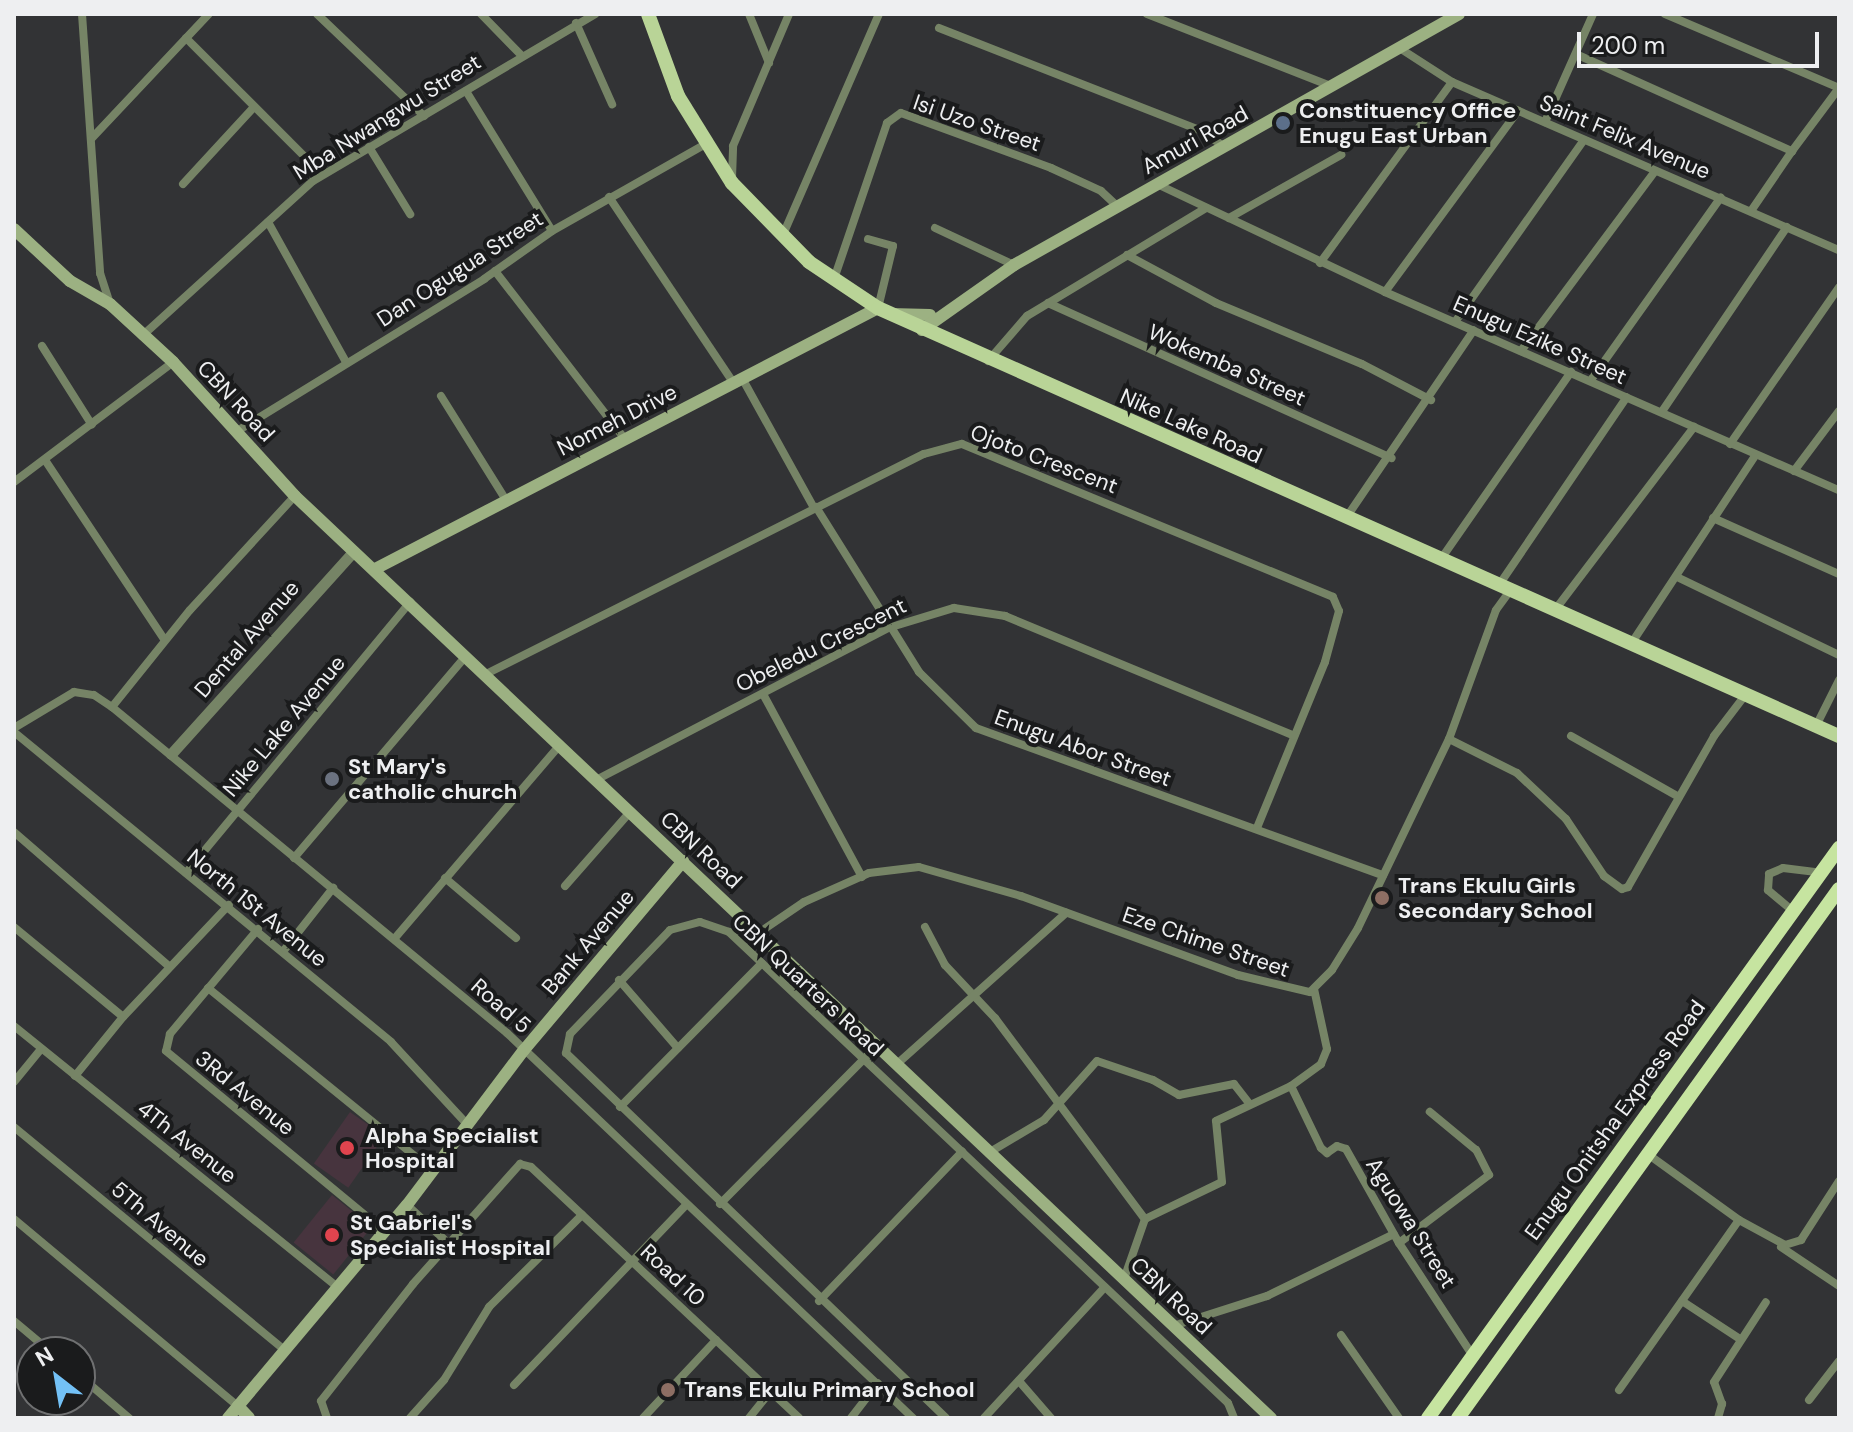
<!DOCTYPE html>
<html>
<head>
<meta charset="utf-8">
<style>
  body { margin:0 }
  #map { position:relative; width:1853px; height:1432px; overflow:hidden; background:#323335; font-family:"DM Sans",sans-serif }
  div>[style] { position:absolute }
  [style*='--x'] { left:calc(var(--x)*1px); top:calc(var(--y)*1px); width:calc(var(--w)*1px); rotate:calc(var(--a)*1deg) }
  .medical>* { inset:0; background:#47343e; transform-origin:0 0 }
  .minor>* { height:8px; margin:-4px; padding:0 4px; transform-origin:4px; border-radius:4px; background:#768466 }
  .tertiary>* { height:11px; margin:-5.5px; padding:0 5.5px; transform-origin:5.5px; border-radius:5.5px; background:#768466 }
  .secondary>* { height:12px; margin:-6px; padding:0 6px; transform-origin:6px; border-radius:6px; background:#9cb182 }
  .primary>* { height:14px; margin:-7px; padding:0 7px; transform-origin:7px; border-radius:7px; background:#b9d497 }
  .trunk>* { height:14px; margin:-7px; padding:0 7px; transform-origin:7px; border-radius:7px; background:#c6e4a0 }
  .dots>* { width:22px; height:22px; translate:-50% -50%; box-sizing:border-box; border:4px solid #1a1b1c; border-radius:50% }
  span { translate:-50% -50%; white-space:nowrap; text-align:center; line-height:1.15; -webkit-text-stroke:8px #1a1b1c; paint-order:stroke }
  .poi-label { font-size:22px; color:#eeeff1; font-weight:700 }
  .left { translate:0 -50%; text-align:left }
  .street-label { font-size:22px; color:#eeeff1 }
  .frame { position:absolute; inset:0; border:16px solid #eeeff1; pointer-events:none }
  .north { position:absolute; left:16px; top:1336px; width:80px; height:80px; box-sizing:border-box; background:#1a1b1c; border:2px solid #6f7071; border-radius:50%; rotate:329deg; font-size:22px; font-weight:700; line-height:32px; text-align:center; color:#eeeff1 }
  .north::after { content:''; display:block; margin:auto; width:28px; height:36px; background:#73c1f6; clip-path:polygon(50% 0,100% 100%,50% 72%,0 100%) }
  .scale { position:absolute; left:1577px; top:32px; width:242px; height:36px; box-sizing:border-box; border:4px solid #eeeff1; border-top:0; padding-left:10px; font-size:24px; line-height:28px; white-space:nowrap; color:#eeeff1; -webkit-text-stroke:6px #1a1b1c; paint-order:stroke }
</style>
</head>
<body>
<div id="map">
  <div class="medical">
    <div style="left:350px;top:1112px;width:42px;height:63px;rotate:35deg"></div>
    <div style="left:332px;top:1195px;width:51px;height:61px;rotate:39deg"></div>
  </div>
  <div class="minor">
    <div style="--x:82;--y:14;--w:260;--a:86"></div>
    <div style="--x:100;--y:273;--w:32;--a:72"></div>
    <div style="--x:317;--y:14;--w:148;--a:43.6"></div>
    <div style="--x:481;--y:14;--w:57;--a:45.7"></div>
    <div style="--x:749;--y:14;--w:53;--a:67.8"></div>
    <div style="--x:1147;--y:14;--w:198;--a:21.4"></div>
    <div style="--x:1665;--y:14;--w:189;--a:23"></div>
    <div style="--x:1839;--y:88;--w:79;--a:126.7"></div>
    <div style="--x:576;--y:23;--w:89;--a:66"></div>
    <div style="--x:939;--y:28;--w:279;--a:21.4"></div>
    <div style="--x:1199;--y:130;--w:31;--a:33"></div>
    <div style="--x:186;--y:38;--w:192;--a:45"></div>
    <div style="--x:1401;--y:49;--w:61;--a:32.9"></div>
    <div style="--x:1452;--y:82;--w:422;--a:23.5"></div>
    <div style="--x:1578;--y:55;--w:235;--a:24.2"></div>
    <div style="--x:1792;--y:151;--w:73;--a:124.3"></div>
    <div style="--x:466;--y:91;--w:164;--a:58.4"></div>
    <div style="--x:1545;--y:122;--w:118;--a:-66"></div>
    <div style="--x:92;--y:138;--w:170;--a:-46.7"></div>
    <div style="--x:369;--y:147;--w:79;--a:58.5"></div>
    <div style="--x:732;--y:178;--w:32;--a:-88"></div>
    <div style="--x:733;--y:146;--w:143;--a:-67"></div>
    <div style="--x:183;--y:184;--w:105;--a:-47.3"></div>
    <div style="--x:1159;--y:185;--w:250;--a:25.3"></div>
    <div style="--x:1385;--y:292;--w:495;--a:23.6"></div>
    <div style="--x:609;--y:197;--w:223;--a:56.2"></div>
    <div style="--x:1229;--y:218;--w:129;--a:-29.4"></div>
    <div style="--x:268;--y:222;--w:160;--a:60.9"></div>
    <div style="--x:935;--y:228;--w:87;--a:25.1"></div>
    <div style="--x:782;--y:237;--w:243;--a:-66.5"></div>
    <div style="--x:868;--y:239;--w:26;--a:16"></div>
    <div style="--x:893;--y:246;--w:64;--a:103.6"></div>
    <div style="--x:1127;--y:255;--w:101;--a:28.3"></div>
    <div style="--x:1216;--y:303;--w:158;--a:22.7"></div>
    <div style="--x:1362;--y:364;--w:78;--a:27.6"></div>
    <div style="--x:1320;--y:263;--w:224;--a:-53.9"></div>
    <div style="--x:495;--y:271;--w:212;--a:52.3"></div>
    <div style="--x:834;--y:279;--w:165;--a:-71.2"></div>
    <div style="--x:887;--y:123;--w:17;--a:-36"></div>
    <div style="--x:901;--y:113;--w:160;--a:20.1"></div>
    <div style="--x:1051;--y:168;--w:55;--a:24.7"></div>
    <div style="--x:1101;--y:191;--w:22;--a:43"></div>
    <div style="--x:1385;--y:292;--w:225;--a:-53.7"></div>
    <div style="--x:1048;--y:303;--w:377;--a:24.3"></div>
    <div style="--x:1455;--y:322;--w:223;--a:-54.7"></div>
    <div style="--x:142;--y:336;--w:231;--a:-42.2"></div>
    <div style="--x:313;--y:181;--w:328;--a:-30.6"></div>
    <div style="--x:42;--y:346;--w:93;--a:57.7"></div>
    <div style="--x:1521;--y:351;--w:224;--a:-53.3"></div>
    <div style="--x:988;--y:361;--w:60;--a:-49.1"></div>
    <div style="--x:1027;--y:316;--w:209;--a:-31.1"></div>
    <div style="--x:742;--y:378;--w:149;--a:61"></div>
    <div style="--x:1591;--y:380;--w:224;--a:-54.6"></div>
    <div style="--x:441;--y:396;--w:123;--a:58"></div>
    <div style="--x:1663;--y:410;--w:221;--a:-55.9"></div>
    <div style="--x:239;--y:430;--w:288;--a:-31.6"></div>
    <div style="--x:484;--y:279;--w:83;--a:-35.2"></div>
    <div style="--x:552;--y:231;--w:175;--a:-29.5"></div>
    <div style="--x:1730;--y:444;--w:191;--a:-55.2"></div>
    <div style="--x:45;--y:460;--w:215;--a:56.4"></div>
    <div style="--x:1794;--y:471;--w:75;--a:-53.1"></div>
    <div style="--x:14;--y:482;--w:199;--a:-37"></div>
    <div style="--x:816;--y:507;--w:195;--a:58"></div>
    <div style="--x:919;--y:672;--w:80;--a:44.5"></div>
    <div style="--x:976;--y:728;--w:433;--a:19.9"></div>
    <div style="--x:1346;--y:518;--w:227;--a:-55.8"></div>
    <div style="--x:1713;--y:518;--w:138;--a:24"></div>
    <div style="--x:1441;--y:559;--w:228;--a:-55.2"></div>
    <div style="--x:1677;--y:577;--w:180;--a:25.7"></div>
    <div style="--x:1499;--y:585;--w:227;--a:-55.8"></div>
    <div style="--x:1555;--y:610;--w:230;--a:-52.8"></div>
    <div style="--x:1631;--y:644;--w:225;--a:-56.6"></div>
    <div style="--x:486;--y:674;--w:490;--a:-26.7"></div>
    <div style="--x:924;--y:454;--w:39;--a:-15"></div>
    <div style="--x:962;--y:444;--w:401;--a:22.4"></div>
    <div style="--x:1333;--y:597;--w:15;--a:67"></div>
    <div style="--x:1339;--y:611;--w:53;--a:105.4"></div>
    <div style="--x:1325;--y:662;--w:179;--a:112.3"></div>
    <div style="--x:763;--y:694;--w:208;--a:61.6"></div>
    <div style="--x:112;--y:707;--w:124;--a:-51.2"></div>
    <div style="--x:190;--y:610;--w:155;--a:-47.4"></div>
    <div style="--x:1817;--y:724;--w:49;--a:-63.4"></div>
    <div style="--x:14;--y:728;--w:70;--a:-31"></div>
    <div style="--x:74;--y:692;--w:20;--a:9"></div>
    <div style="--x:94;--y:695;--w:22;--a:34"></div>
    <div style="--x:112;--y:707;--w:512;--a:39.53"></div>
    <div style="--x:507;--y:1033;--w:560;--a:43.48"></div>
    <div style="--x:14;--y:732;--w:488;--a:39.4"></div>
    <div style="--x:391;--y:1042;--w:112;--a:47.2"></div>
    <div style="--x:1571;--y:736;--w:124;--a:29.5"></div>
    <div style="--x:1449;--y:739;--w:76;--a:26.6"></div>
    <div style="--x:1517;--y:773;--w:67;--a:43.2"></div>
    <div style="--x:1566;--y:819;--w:69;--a:56.3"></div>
    <div style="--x:1604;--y:876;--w:22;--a:36"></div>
    <div style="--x:1622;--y:889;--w:6;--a:-18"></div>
    <div style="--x:1628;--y:887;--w:174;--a:-60.3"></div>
    <div style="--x:1714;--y:736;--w:53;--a:-52.7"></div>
    <div style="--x:596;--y:780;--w:329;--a:-27.5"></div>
    <div style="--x:888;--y:628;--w:69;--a:-16.9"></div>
    <div style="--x:954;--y:608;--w:52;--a:8.9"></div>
    <div style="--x:1005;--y:616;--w:313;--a:22.5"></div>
    <div style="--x:14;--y:832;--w:206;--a:40.9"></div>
    <div style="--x:294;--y:858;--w:265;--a:-49.6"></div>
    <div style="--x:186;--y:873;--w:352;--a:-50.4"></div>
    <div style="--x:445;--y:878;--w:93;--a:40.2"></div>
    <div style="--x:565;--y:886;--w:98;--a:-48.7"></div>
    <div style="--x:1794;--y:912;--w:34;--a:-140"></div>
    <div style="--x:1768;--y:890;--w:16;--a:-86"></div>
    <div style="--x:1769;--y:874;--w:15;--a:-23"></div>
    <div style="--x:1783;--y:868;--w:38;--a:7"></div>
    <div style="--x:14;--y:927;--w:141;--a:39.5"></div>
    <div style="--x:925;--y:927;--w:43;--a:62.2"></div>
    <div style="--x:945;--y:965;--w:73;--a:46.7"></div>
    <div style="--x:995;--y:1018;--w:251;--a:53.3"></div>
    <div style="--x:1145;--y:1219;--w:64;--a:109.3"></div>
    <div style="--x:258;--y:929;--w:137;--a:130"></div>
    <div style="--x:170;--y:1034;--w:17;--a:103"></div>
    <div style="--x:166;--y:1051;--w:283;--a:39.5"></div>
    <div style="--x:760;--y:932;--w:53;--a:-34.3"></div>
    <div style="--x:804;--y:902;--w:71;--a:-24"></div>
    <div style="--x:869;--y:873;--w:50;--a:-6.8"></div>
    <div style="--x:919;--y:867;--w:106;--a:15.9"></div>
    <div style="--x:1021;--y:896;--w:231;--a:20"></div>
    <div style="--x:1238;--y:975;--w:74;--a:13.3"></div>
    <div style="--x:1310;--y:992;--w:31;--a:-45"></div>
    <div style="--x:1332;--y:970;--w:49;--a:-58.2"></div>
    <div style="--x:1358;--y:928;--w:210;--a:-64.3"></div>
    <div style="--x:1449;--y:739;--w:137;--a:-70"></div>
    <div style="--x:1496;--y:610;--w:24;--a:-54"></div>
    <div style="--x:395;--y:938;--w:254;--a:-49.5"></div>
    <div style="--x:285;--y:949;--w:78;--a:-51.8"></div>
    <div style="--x:619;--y:980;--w:90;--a:49.1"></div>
    <div style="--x:208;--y:988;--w:289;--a:39.1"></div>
    <div style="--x:14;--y:1026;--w:415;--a:38.9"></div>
    <div style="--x:897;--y:1064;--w:227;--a:-41.8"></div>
    <div style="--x:75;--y:1076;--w:76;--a:-50.9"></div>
    <div style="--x:123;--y:1017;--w:154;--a:-46.6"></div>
    <div style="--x:14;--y:1082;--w:43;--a:-50.7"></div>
    <div style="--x:1291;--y:1086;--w:69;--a:64.2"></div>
    <div style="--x:1321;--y:1148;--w:8;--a:40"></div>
    <div style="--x:1327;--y:1153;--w:12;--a:-35"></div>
    <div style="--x:1337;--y:1146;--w:9;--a:18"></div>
    <div style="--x:1346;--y:1149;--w:108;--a:60.6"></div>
    <div style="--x:1399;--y:1243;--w:135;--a:56.8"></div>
    <div style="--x:620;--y:1107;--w:202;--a:-45.4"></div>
    <div style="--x:14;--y:1127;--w:349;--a:39.5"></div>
    <div style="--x:990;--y:1152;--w:63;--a:-30.7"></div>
    <div style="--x:1044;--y:1120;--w:79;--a:-48.1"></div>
    <div style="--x:1097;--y:1061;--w:59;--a:18.7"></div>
    <div style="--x:1153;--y:1080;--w:30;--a:30"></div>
    <div style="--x:1179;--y:1095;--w:56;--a:-11.3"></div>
    <div style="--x:1234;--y:1084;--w:24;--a:52"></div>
    <div style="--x:1649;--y:1155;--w:111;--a:35.8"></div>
    <div style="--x:1739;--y:1220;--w:52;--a:28.5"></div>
    <div style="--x:1785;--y:1245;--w:17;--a:-17"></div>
    <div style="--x:1801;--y:1240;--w:70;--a:-57.2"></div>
    <div style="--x:720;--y:1204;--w:224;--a:-45.2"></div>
    <div style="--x:407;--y:1205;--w:56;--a:42.8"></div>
    <div style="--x:14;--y:1219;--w:292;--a:39.9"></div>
    <div style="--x:1145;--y:1219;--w:85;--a:-25.7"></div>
    <div style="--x:1222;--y:1182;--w:61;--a:-95.6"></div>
    <div style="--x:1216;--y:1121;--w:83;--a:-25"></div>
    <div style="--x:1291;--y:1086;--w:37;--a:-36"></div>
    <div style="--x:1321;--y:1064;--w:16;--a:-68"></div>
    <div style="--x:1327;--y:1049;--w:61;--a:-102.2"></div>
    <div style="--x:1399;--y:1243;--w:113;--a:-37.1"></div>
    <div style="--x:1489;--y:1175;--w:28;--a:-117"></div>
    <div style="--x:1476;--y:1150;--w:60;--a:-140.4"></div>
    <div style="--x:1781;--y:1247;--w:70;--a:33.9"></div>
    <div style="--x:819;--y:1301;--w:207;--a:-46.2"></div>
    <div style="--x:1682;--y:1301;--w:69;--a:33.2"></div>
    <div style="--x:14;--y:1321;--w:48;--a:40"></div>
    <div style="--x:1173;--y:1326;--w:99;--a:-17.7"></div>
    <div style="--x:1267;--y:1296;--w:141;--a:-26"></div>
    <div style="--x:1341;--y:1335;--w:101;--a:55.1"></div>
    <div style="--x:80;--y:1376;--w:65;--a:40.6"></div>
    <div style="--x:1019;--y:1381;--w:49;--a:49.1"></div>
    <div style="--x:514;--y:1385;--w:250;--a:-46.3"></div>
    <div style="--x:1619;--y:1390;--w:208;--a:-54.8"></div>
    <div style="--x:1809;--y:1400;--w:49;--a:-52.4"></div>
    <div style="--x:327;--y:1418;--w:18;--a:-109"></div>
    <div style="--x:321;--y:1401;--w:149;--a:-51.8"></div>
    <div style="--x:413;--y:1284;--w:161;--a:-48.3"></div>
    <div style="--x:520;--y:1164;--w:11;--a:15"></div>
    <div style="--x:531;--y:1167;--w:367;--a:43.1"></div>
    <div style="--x:410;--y:1418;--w:51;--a:-48.2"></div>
    <div style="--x:444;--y:1380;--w:86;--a:-58.3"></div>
    <div style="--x:489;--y:1307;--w:131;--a:-44.7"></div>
    <div style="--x:643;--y:1418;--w:107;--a:-46.9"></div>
    <div style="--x:749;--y:1418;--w:35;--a:-51"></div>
    <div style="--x:851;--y:1418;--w:44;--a:-52.4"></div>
    <div style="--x:946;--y:1418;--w:527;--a:-136.15"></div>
    <div style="--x:566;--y:1053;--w:19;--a:-78"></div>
    <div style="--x:570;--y:1034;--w:144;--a:-46.1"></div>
    <div style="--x:670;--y:930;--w:31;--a:-15"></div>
    <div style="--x:700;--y:922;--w:31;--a:19"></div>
    <div style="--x:729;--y:932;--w:686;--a:43.35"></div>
    <div style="--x:1228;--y:1403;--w:16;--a:68"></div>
    <div style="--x:984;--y:1418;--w:178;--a:-47.3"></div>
    <div style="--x:1718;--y:1418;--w:15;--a:-74"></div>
    <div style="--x:1722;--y:1404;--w:23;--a:-110"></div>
    <div style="--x:1714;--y:1382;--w:95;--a:-57"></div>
  </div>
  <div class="tertiary">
    <div style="--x:171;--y:754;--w:273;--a:-48"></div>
  </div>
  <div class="secondary">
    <div style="--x:14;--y:229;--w:76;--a:42.9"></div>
    <div style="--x:70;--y:281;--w:46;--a:29.9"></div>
    <div style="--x:110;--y:304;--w:86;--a:42.6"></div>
    <div style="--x:173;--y:362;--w:181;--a:47.7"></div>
    <div style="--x:295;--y:496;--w:1343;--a:43.37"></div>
    <div style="--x:890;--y:314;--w:40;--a:1.4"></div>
    <div style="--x:922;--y:330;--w:113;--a:-35.2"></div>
    <div style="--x:1014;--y:265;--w:511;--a:-29.42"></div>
    <div style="--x:375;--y:569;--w:567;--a:-27.42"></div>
    <div style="--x:238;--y:1406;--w:16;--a:47"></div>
    <div style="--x:228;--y:1418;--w:278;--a:-50"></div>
    <div style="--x:407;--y:1205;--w:194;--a:-53"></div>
    <div style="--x:524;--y:1050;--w:247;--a:-49.9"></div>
  </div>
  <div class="primary">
    <div style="--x:648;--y:14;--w:87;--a:69.9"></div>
    <div style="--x:678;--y:96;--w:102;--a:58.2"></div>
    <div style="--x:732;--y:183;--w:110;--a:45.7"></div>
    <div style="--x:809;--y:262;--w:83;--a:33.7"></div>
    <div style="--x:878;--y:308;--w:1052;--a:24.01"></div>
  </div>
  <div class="trunk">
    <div style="--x:1428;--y:1418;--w:703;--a:-54.21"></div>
    <div style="--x:1458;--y:1418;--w:652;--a:-54.24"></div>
  </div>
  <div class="dots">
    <div style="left:1283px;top:123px;background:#5c6f8a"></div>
    <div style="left:332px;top:779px;background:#6b7280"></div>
    <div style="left:1382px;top:898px;background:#8d6e63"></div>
    <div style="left:347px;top:1148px;background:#e0444e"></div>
    <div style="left:332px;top:1235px;background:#e0444e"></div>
    <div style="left:668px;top:1390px;background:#8d6e63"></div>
  </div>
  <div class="poi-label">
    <span class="left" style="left:1299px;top:123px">Constituency Office<br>Enugu East Urban</span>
    <span class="left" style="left:348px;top:779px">St Mary's<br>catholic church</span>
    <span class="left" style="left:1398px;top:898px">Trans Ekulu Girls<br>Secondary School</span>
    <span class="left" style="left:365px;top:1148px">Alpha Specialist<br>Hospital</span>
    <span class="left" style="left:350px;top:1235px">St Gabriel's<br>Specialist Hospital</span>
    <span class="left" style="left:684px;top:1390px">Trans Ekulu Primary School</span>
  </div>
  <div class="street-label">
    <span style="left:387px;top:117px;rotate:-32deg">Mba Nwangwu Street</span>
    <span style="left:977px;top:123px;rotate:19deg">Isi Uzo Street</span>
    <span style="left:1625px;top:137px;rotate:23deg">Saint Felix Avenue</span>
    <span style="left:1195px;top:140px;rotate:-29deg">Amuri Road</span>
    <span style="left:460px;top:269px;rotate:-33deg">Dan Ogugua Street</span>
    <span style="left:1540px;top:340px;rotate:24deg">Enugu Ezike Street</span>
    <span style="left:1227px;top:365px;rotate:24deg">Wokemba Street</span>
    <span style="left:236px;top:401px;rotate:47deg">CBN Road</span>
    <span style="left:617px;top:420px;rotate:-27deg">Nomeh Drive</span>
    <span style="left:1191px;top:426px;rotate:24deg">Nike Lake Road</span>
    <span style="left:1044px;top:459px;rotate:21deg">Ojoto Crescent</span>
    <span style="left:247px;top:639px;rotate:-49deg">Dental Avenue</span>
    <span style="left:821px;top:645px;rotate:-26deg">Obeledu Crescent</span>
    <span style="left:284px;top:726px;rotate:-50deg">Nike Lake Avenue</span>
    <span style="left:1083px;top:748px;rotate:20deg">Enugu Abor Street</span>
    <span style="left:701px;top:850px;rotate:43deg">CBN Road</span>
    <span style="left:257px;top:908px;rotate:39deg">North 1St Avenue</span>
    <span style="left:588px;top:942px;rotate:-50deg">Bank Avenue</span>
    <span style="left:1206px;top:942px;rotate:19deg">Eze Chime Street</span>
    <span style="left:808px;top:985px;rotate:43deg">CBN Quarters Road</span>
    <span style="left:501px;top:1006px;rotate:41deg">Road 5</span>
    <span style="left:245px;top:1093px;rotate:39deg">3Rd Avenue</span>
    <span style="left:1615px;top:1120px;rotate:-54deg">Enugu Onitsha Express Road</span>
    <span style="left:187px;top:1142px;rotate:38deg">4Th Avenue</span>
    <span style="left:1411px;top:1223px;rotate:58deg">Aguowa Street</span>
    <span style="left:160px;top:1224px;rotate:40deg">5Th Avenue</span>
    <span style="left:673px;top:1275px;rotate:43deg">Road 10</span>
    <span style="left:1171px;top:1296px;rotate:43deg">CBN Road</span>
  </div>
  <div class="frame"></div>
  <div class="north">N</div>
  <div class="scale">200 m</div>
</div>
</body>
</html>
